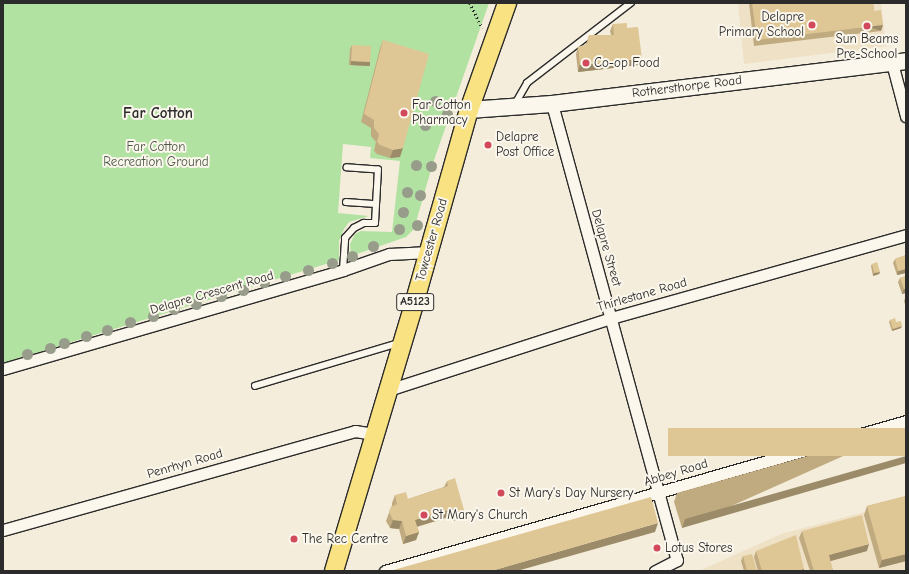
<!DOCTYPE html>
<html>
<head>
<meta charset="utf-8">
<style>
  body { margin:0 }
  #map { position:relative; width:909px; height:574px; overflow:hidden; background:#f5eddb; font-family:"Comic Neue",sans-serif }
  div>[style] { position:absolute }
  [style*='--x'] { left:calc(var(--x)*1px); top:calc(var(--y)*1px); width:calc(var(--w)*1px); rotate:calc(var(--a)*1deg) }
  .built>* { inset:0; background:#eee1c6 }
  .green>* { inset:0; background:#b1e2a2 }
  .path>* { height:2.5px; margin-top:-1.25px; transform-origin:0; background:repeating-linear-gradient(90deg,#2b2b2b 0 1px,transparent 0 4px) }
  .roads { filter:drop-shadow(1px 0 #2b2b2b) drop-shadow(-1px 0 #2b2b2b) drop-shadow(0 1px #2b2b2b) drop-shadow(0 -1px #2b2b2b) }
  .lane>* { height:5.5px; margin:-2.75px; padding:0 2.75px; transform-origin:2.75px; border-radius:2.75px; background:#fbf7ec }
  .street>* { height:11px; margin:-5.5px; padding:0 5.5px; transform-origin:5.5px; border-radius:5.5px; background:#fbf7ec }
  .secondary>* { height:16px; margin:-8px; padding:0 8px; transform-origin:8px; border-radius:8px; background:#fbf7ec }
  .primary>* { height:18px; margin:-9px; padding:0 9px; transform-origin:9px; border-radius:9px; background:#f8e281 }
  .trees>* { width:11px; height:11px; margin:-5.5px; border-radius:50%; background:#989c8b }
  .wall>* { inset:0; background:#c0aa80 }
  .shaded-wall>* { inset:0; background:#9c8b68; transform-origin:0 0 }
  .building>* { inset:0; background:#dfc695; transform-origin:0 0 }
  .dots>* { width:11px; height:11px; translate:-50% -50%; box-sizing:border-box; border:2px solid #fbf7ec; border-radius:50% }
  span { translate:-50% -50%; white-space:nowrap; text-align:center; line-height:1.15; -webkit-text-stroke:4px #fbf7ec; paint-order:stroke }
  .shield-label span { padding:1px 3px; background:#fbf7ec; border:1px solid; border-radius:3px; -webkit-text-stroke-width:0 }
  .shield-label { font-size:12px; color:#2b2b2b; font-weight:700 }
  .poi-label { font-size:13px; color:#2b2b2b }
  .right { translate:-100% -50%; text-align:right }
  .left { translate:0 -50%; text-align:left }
  .street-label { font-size:13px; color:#2b2b2b }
  .park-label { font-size:13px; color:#4c5949 }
  .quarter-label { font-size:15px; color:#2b2b2b; font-weight:700 }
  .frame { position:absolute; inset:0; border:4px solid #2b2b2b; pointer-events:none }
</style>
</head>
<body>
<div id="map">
  <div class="built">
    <div style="clip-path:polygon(738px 3px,881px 3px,886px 46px,744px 64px)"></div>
    <div style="clip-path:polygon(906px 501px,906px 571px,699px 571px,781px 534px)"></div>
  </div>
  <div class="green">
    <div style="clip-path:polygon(3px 3px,489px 3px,433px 163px,414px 229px,406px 237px,351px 256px,350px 244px,355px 234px,361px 231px,392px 232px,400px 161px,370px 158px,371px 147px,343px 144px,338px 213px,369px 216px,349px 222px,344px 229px,339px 241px,339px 260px,3px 363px)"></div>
  </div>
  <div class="path">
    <div style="--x:470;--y:3;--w:28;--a:64"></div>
  </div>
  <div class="roads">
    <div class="lane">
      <div style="--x:515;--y:104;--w:24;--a:-60"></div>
      <div style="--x:527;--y:83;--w:131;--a:-37.6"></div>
      <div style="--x:346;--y:202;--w:30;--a:4"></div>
      <div style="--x:343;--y:270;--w:32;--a:-86"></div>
      <div style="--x:345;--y:238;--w:13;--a:-48"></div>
      <div style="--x:354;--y:228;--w:11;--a:-27"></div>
      <div style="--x:364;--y:223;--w:11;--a:0"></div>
      <div style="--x:375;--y:223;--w:53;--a:-86.8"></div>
      <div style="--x:378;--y:170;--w:31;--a:-176"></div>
      <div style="--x:255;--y:386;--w:150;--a:-16.6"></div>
    </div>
    <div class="street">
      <div style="--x:892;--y:63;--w:55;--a:75.2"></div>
      <div style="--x:552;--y:104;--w:473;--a:74.7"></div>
      <div style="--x:677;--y:560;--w:25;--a:153"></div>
      <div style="--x:3;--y:369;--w:354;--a:-16.2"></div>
      <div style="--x:343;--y:270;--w:49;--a:-19.2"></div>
      <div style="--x:389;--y:254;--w:40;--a:-2.9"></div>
      <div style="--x:388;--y:390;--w:234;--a:-17.9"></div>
      <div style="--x:611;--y:318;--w:306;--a:-15.7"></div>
      <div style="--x:3;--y:530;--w:366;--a:-15.7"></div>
      <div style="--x:355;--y:431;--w:19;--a:9"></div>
      <div style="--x:385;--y:571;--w:542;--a:-16.06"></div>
    </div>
    <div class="secondary">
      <div style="--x:469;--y:110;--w:83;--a:-4.1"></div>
      <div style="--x:552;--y:104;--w:357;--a:-6.9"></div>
    </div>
    <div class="primary">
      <div style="--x:334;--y:571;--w:279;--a:-73.3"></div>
      <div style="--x:414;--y:304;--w:202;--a:-74.2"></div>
      <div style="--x:469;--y:110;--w:114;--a:-70.4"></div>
    </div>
  </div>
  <div class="trees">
    <div style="left:435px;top:101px"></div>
    <div style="left:447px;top:114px"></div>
    <div style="left:425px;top:125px"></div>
    <div style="left:416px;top:165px"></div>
    <div style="left:431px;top:166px"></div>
    <div style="left:407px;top:192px"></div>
    <div style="left:420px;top:195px"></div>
    <div style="left:403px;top:212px"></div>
    <div style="left:417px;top:225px"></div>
    <div style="left:399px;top:229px"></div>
    <div style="left:373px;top:246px"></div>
    <div style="left:352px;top:256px"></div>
    <div style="left:332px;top:263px"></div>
    <div style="left:308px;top:270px"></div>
    <div style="left:285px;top:276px"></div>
    <div style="left:264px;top:282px"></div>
    <div style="left:243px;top:290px"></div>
    <div style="left:221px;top:296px"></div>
    <div style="left:196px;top:304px"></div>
    <div style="left:174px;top:309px"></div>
    <div style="left:153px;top:316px"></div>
    <div style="left:130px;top:322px"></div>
    <div style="left:107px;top:330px"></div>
    <div style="left:86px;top:336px"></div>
    <div style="left:64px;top:343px"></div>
    <div style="left:50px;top:348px"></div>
    <div style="left:27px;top:354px"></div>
  </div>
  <div class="wall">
    <div style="clip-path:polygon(749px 3px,873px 3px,874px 11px,881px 31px,754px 46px)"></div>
    <div style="clip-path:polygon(613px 24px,627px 28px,639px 65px,578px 72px,576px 54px,578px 47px,586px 45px,589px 35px,611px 35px,610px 31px)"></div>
    <div style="clip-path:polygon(383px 40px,400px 157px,390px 158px,377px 154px,374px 151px,376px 142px,371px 136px,371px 128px,361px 122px,380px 48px)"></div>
    <div style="clip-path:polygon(352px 45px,370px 62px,369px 66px,349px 65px,350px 49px)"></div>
    <div style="clip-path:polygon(906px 255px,906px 273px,897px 275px,893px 263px,895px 259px)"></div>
    <div style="clip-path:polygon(872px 264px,880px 272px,879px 274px,873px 276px,871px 266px)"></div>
    <div style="clip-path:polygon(906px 276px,906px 293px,902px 294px,898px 282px,900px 278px)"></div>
    <div style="clip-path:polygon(906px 296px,906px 308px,904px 301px)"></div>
    <div style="clip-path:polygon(890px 320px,896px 322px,901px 328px,892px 331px,889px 322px)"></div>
    <div style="clip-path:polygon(906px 428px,682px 528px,674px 502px,677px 493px)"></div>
    <div style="clip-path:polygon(447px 481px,464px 510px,461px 518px,453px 521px,452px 516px,417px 527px,419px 532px,416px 540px,403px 544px,399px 529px,390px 528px,386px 521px,391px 507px,392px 506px,392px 503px,395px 495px,408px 499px,444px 487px)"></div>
    <div style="clip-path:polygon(906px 496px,906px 561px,879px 568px,864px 515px,867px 506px)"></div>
    <div style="clip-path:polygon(802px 531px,867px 551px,830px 561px,833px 571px,810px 571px,799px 538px)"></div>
    <div style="clip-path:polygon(756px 551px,804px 569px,804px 571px,758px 571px,754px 557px)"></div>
    <div style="clip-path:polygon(743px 556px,757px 571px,744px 571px,741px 561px)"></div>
  </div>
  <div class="shaded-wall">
    <div style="left:883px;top:25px;width:6px;height:127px;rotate:108deg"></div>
    <div style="clip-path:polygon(642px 59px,639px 65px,578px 72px,580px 65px)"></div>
    <div style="left:351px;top:61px;width:19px;height:4px;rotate:3deg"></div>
    <div style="clip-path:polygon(403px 148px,400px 157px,390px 158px,393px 150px)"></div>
    <div style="clip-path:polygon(906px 269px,906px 273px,897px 275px,898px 271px)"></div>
    <div style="clip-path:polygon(880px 272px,879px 274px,873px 276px,874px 273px)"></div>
    <div style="clip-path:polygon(904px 289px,906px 289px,906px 293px,902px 294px)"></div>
    <div style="clip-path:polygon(902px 326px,901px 328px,892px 331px,893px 329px)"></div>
    <div style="clip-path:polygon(906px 456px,906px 463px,682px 528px,685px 519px)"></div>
    <div style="clip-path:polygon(455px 508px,452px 516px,412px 528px,415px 520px)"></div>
    <div style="clip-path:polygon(464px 510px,461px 518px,453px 521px,457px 512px)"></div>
    <div style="clip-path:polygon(393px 520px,402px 521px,399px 529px,390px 528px)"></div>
    <div style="clip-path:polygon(658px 523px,655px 532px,517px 571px,491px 571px)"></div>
    <div style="clip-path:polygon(419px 532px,416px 540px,403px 544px,406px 536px)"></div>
    <div style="clip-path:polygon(869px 544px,867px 551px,827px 562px,829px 555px)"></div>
    <div style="clip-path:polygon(906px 554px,906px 561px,879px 568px,882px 560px)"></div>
    <div style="clip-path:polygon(804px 569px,804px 571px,797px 571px)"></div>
  </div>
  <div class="building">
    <div style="clip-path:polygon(752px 3px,873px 3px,874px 11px,881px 10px,883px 25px,757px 40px)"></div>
    <div style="clip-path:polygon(627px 23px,627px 28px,638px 27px,642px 59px,580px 65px,578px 47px,587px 44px,589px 35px,614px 35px,613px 24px)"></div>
    <div style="clip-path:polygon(383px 40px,429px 54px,403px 148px,393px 150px,380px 145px,377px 142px,379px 134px,374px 128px,374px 120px,364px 114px)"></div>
    <div style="left:352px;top:45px;width:19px;height:16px;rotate:3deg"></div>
    <div style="clip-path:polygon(906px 255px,906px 269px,898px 271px,895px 259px)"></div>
    <div style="clip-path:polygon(877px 262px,880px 272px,874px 273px,872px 264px)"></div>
    <div style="clip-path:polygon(906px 276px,906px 289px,904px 289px,900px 278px)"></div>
    <div style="clip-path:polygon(895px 318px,896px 322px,901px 321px,902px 326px,893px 329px,890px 320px)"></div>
    <div style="left:906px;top:428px;width:28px;height:238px;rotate:90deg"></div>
    <div style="clip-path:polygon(455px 478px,464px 510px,457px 512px,455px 508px,415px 520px,419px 532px,406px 536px,402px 521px,393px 520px,389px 512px,391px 507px,397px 504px,395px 495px,406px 492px,408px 499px,448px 486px,447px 481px)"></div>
    <div style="clip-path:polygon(906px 496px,906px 554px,882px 560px,867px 506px)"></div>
    <div style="clip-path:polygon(651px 497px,658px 523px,491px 571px,390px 571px)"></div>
    <div style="clip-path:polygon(862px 515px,869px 544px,829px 555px,833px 571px,814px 571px,802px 531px)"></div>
    <div style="clip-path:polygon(796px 535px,804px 569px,797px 571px,762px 571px,756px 551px)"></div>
    <div style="clip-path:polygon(752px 554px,757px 571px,747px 571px,743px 556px)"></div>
  </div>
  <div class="dots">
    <div style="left:812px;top:25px;background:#d1495b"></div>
    <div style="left:867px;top:26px;background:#d1495b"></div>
    <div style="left:586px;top:63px;background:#d1495b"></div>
    <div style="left:404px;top:113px;background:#d1495b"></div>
    <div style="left:488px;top:145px;background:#d1495b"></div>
    <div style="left:501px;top:493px;background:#d1495b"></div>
    <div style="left:424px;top:515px;background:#d1495b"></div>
    <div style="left:294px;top:539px;background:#d1495b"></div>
    <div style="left:657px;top:548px;background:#d1495b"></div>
  </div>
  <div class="shield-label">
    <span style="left:415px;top:302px">A5123</span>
  </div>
  <div class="poi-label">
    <span class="right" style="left:804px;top:25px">Delapre<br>Primary School</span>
    <span style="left:867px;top:47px">Sun Beams<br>Pre-School</span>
    <span class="left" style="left:594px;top:63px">Co-op Food</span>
    <span class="left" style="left:412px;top:113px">Far Cotton<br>Pharmacy</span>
    <span class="left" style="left:496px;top:145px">Delapre<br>Post Office</span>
    <span class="left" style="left:509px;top:493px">St Mary's Day Nursery</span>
    <span class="left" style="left:432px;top:515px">St Mary's Church</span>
    <span class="left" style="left:302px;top:539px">The Rec Centre</span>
    <span class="left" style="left:665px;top:548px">Lotus Stores</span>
  </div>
  <div class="street-label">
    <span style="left:687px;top:87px;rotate:-7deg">Rothersthorpe Road</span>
    <span style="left:432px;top:240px;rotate:-74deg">Towcester Road</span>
    <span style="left:606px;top:248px;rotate:74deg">Delapre Street</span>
    <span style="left:212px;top:293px;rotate:-16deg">Delapre Crescent Road</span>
    <span style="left:642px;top:295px;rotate:-16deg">Thirlestane Road</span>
    <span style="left:185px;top:464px;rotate:-16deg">Penrhyn Road</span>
    <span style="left:676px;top:473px;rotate:-17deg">Abbey Road</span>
  </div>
  <div class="park-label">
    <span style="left:156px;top:155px">Far Cotton<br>Recreation Ground</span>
  </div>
  <div class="quarter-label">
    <span style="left:158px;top:114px">Far Cotton</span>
  </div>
  <div class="frame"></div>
</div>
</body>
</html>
